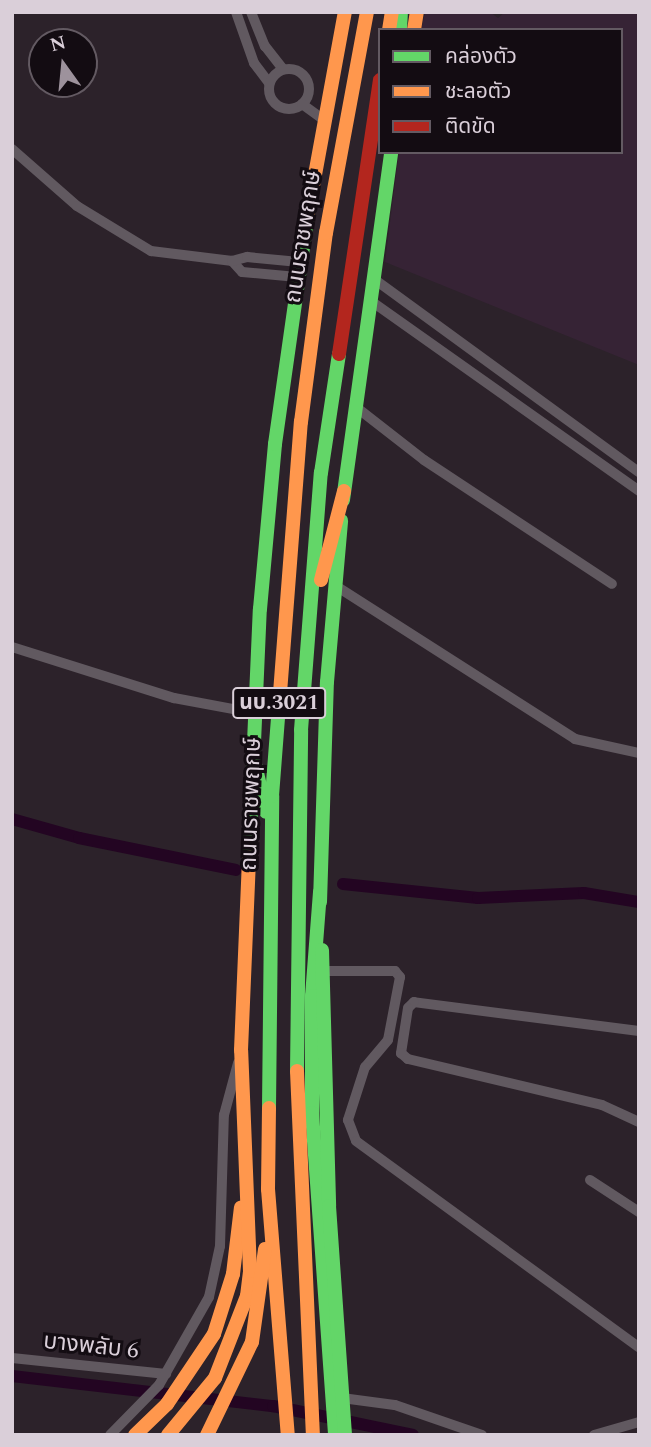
<!DOCTYPE html>
<html>
<head>
<meta charset="utf-8">
<style>
  body { margin:0 }
  #map { position:relative; width:651px; height:1447px; overflow:hidden; background:#2c222a; font-family:Spectral,"Noto Sans Thai",serif }
  div>[style] { position:absolute }
  [style*='--x'] { left:calc(var(--x)*1px); top:calc(var(--y)*1px); width:calc(var(--w)*1px); rotate:calc(var(--a)*1deg) }
  .built>* { inset:0; background:#362335 }
  .canal>* { height:12px; margin:-6px; padding:0 6px; transform-origin:6px; border-radius:6px; background:#230522 }
  .street>* { height:10px; margin:-5px; padding:0 5px; transform-origin:5px; border-radius:5px; background:#615960 }
  .street>.ring { margin:-5px; padding:0; box-sizing:content-box; background:none; border:10px solid #615960; border-radius:50% }
  .fast>* { height:14px; margin:-7px; padding:0 7px; transform-origin:7px; border-radius:7px; background:#63d668 }
  .slow>* { height:14px; margin:-7px; padding:0 7px; transform-origin:7px; border-radius:7px; background:#ff974d }
  .jam>* { height:14px; margin:-7px; padding:0 7px; transform-origin:7px; border-radius:7px; background:#b3261e }
  span { translate:-50% -50%; white-space:nowrap; text-align:center; line-height:1.15; -webkit-text-stroke:6px #130c12; paint-order:stroke }
  .shield-label span { padding:2px 5px; background:#130c12; border:2px solid; border-radius:5px; -webkit-text-stroke-width:0 }
  .shield-label { font-size:21px; color:#dacfd9; font-weight:700 }
  .street-label { font-size:23px; color:#dacfd9 }
  .frame { position:absolute; inset:0; border:14px solid #dacfd9; pointer-events:none }
  .legend { position:absolute; left:378px; top:28px; width:245px; height:126px; box-sizing:border-box; background:#130c12; border:2px solid #635a62; margin:0; padding:9px 12px; list-style:none; font-size:21px; color:#dacfd9 }
  .legend li { display:flex; align-items:center; gap:14px; height:35px }
  .legend b { width:35px; border:2px solid #635a62 }
  .north { position:absolute; left:28px; top:28px; width:70px; height:70px; box-sizing:border-box; background:#130c12; border:2px solid #635a62; border-radius:50%; rotate:345deg; font-size:19px; font-weight:700; line-height:28px; text-align:center; color:#dacfd9 }
  .north::after { content:''; display:block; margin:auto; width:24px; height:32px; background:#9d929c; clip-path:polygon(50% 0,100% 100%,50% 72%,0 100%) }
</style>
</head>
<body>
<div id="map">
  <div class="built">
    <div style="clip-path:polygon(425px 12px,490px 12px,498px 18px,505px 12px,639px 12px,639px 365px,385px 262px,399px 152px,621px 152px,621px 30px,421px 30px)"></div>
  </div>
  <div class="canal">
    <div style="--x:12;--y:819;--w:70;--a:15.8"></div>
    <div style="--x:79;--y:838;--w:160;--a:11.5"></div>
    <div style="--x:343;--y:884;--w:136;--a:5.9"></div>
    <div style="--x:478;--y:898;--w:106;--a:-2.7"></div>
    <div style="--x:584;--y:893;--w:56;--a:9.3"></div>
    <div style="--x:12;--y:1376;--w:263;--a:6.6"></div>
    <div style="--x:273;--y:1406;--w:143;--a:11.7"></div>
  </div>
  <div class="street">
    <div style="--x:236;--y:12;--w:54;--a:70.6"></div>
    <div style="--x:254;--y:63;--w:25;--a:53"></div>
    <div style="--x:251;--y:12;--w:37;--a:68"></div>
    <div style="--x:265;--y:46;--w:29;--a:52"></div>
    <div class="ring" style="left:269px;top:69px;width:30px;height:30px"></div>
    <div style="--x:302;--y:104;--w:26;--a:36"></div>
    <div style="--x:12;--y:149;--w:86;--a:41.2"></div>
    <div style="--x:77;--y:206;--w:87;--a:31.3"></div>
    <div style="--x:151;--y:251;--w:82;--a:7"></div>
    <div style="--x:297;--y:277;--w:55;--a:-174.8"></div>
    <div style="--x:242;--y:272;--w:15;--a:-132"></div>
    <div style="--x:232;--y:261;--w:16;--a:-15"></div>
    <div style="--x:247;--y:257;--w:52;--a:5.5"></div>
    <div style="--x:374;--y:279;--w:328;--a:36.1"></div>
    <div style="--x:371;--y:301;--w:329;--a:35.3"></div>
    <div style="--x:356;--y:407;--w:86;--a:37.9"></div>
    <div style="--x:424;--y:460;--w:225;--a:33.4"></div>
    <div style="--x:336;--y:586;--w:284;--a:32.6"></div>
    <div style="--x:575;--y:739;--w:66;--a:12.3"></div>
    <div style="--x:12;--y:647;--w:170;--a:17.5"></div>
    <div style="--x:174;--y:698;--w:81;--a:10.6"></div>
    <div style="--x:322;--y:971;--w:73;--a:0"></div>
    <div style="--x:395;--y:971;--w:8;--a:50"></div>
    <div style="--x:400;--y:977;--w:64;--a:100.8"></div>
    <div style="--x:388;--y:1040;--w:35;--a:130"></div>
    <div style="--x:365;--y:1067;--w:56;--a:107.8"></div>
    <div style="--x:348;--y:1120;--w:22;--a:69"></div>
    <div style="--x:356;--y:1141;--w:350;--a:36.1"></div>
    <div style="--x:639;--y:1031;--w:227;--a:-172.7"></div>
    <div style="--x:414;--y:1002;--w:8;--a:135"></div>
    <div style="--x:408;--y:1008;--w:46;--a:98.8"></div>
    <div style="--x:401;--y:1053;--w:9;--a:41"></div>
    <div style="--x:408;--y:1059;--w:199;--a:13.3"></div>
    <div style="--x:602;--y:1105;--w:41;--a:24.7"></div>
    <div style="--x:590;--y:1180;--w:59;--a:33.1"></div>
    <div style="--x:12;--y:1358;--w:155;--a:5.9"></div>
    <div style="--x:342;--y:1398;--w:53;--a:7.5"></div>
    <div style="--x:395;--y:1405;--w:92;--a:19"></div>
    <div style="--x:110;--y:1435;--w:70;--a:-45.6"></div>
    <div style="--x:159;--y:1385;--w:101;--a:-60.4"></div>
    <div style="--x:209;--y:1297;--w:52;--a:-77.8"></div>
    <div style="--x:220;--y:1246;--w:131;--a:-88.3"></div>
    <div style="--x:224;--y:1115;--w:54;--a:-74.9"></div>
    <div style="--x:594;--y:1435;--w:47;--a:-16.1"></div>
  </div>
  <div class="fast">
    <div style="--x:400;--y:30;--w:18;--a:-87"></div>
    <div style="--x:343;--y:500;--w:351;--a:-82.1"></div>
    <div style="--x:255;--y:764;--w:49;--a:77.1"></div>
    <div style="--x:249;--y:857;--w:248;--a:-87.5"></div>
    <div style="--x:260;--y:609;--w:166;--a:-84.8"></div>
    <div style="--x:275;--y:444;--w:233;--a:-81.9"></div>
    <div style="--x:320;--y:892;--w:104;--a:94.4"></div>
    <div style="--x:312;--y:996;--w:117;--a:90"></div>
    <div style="--x:312;--y:1113;--w:323;--a:85.9"></div>
    <div style="--x:320;--y:902;--w:220;--a:-88.2"></div>
    <div style="--x:327;--y:682;--w:162;--a:-85"></div>
    <div style="--x:322;--y:950;--w:256;--a:88.4"></div>
    <div style="--x:329;--y:1206;--w:230;--a:86"></div>
    <div style="--x:297;--y:1071;--w:341;--a:-89.3"></div>
    <div style="--x:301;--y:730;--w:258;--a:-85.6"></div>
    <div style="--x:321;--y:473;--w:120;--a:-81.4"></div>
    <div style="--x:269;--y:1108;--w:312;--a:-89.4"></div>
    <div style="--x:272;--y:796;--w:103;--a:-85.6"></div>
  </div>
  <div class="slow">
    <div style="--x:389;--y:30;--w:18;--a:-81"></div>
    <div style="--x:414;--y:30;--w:18;--a:-81"></div>
    <div style="--x:308;--y:213;--w:204;--a:-79.6"></div>
    <div style="--x:321;--y:580;--w:92;--a:-75.5"></div>
    <div style="--x:280;--y:693;--w:272;--a:-85.6"></div>
    <div style="--x:301;--y:422;--w:191;--a:-82.5"></div>
    <div style="--x:326;--y:233;--w:225;--a:-79.5"></div>
    <div style="--x:297;--y:1071;--w:364;--a:87.5"></div>
    <div style="--x:269;--y:1108;--w:81;--a:90.7"></div>
    <div style="--x:268;--y:1189;--w:247;--a:85.4"></div>
    <div style="--x:135;--y:1435;--w:45;--a:-44.1"></div>
    <div style="--x:167;--y:1404;--w:84;--a:-56.1"></div>
    <div style="--x:214;--y:1334;--w:63;--a:-72.4"></div>
    <div style="--x:233;--y:1274;--w:67;--a:-83.2"></div>
    <div style="--x:168;--y:1435;--w:74;--a:-50.5"></div>
    <div style="--x:215;--y:1378;--w:88;--a:-68.7"></div>
    <div style="--x:247;--y:1296;--w:25;--a:-83"></div>
    <div style="--x:250;--y:1271;--w:221;--a:-92.3"></div>
    <div style="--x:241;--y:1050;--w:193;--a:-87.6"></div>
    <div style="--x:207;--y:1435;--w:103;--a:-64.2"></div>
    <div style="--x:252;--y:1342;--w:94;--a:-82"></div>
  </div>
  <div class="jam">
    <div style="--x:339;--y:354;--w:277;--a:-81.5"></div>
  </div>
  <div class="shield-label">
    <span style="left:279px;top:703px">นบ.3021</span>
  </div>
  <div class="street-label">
    <span style="left:304px;top:237px;rotate:-81deg">ถนนราชพฤกษ์</span>
    <span style="left:252px;top:804px;rotate:-88deg">ถนนราชพฤกษ์</span>
    <span style="left:91px;top:1347px;rotate:6deg">บางพลับ 6</span>
  </div>
  <div class="frame"></div>
  <ul class="legend">
  <li><b style="height:9px;background:#63d668"></b>คล่องตัว</li>
  <li><b style="height:9px;background:#ff974d"></b>ชะลอตัว</li>
  <li><b style="height:9px;background:#b3261e"></b>ติดขัด</li>
  </ul>
  <div class="north">N</div>
</div>
</body>
</html>
